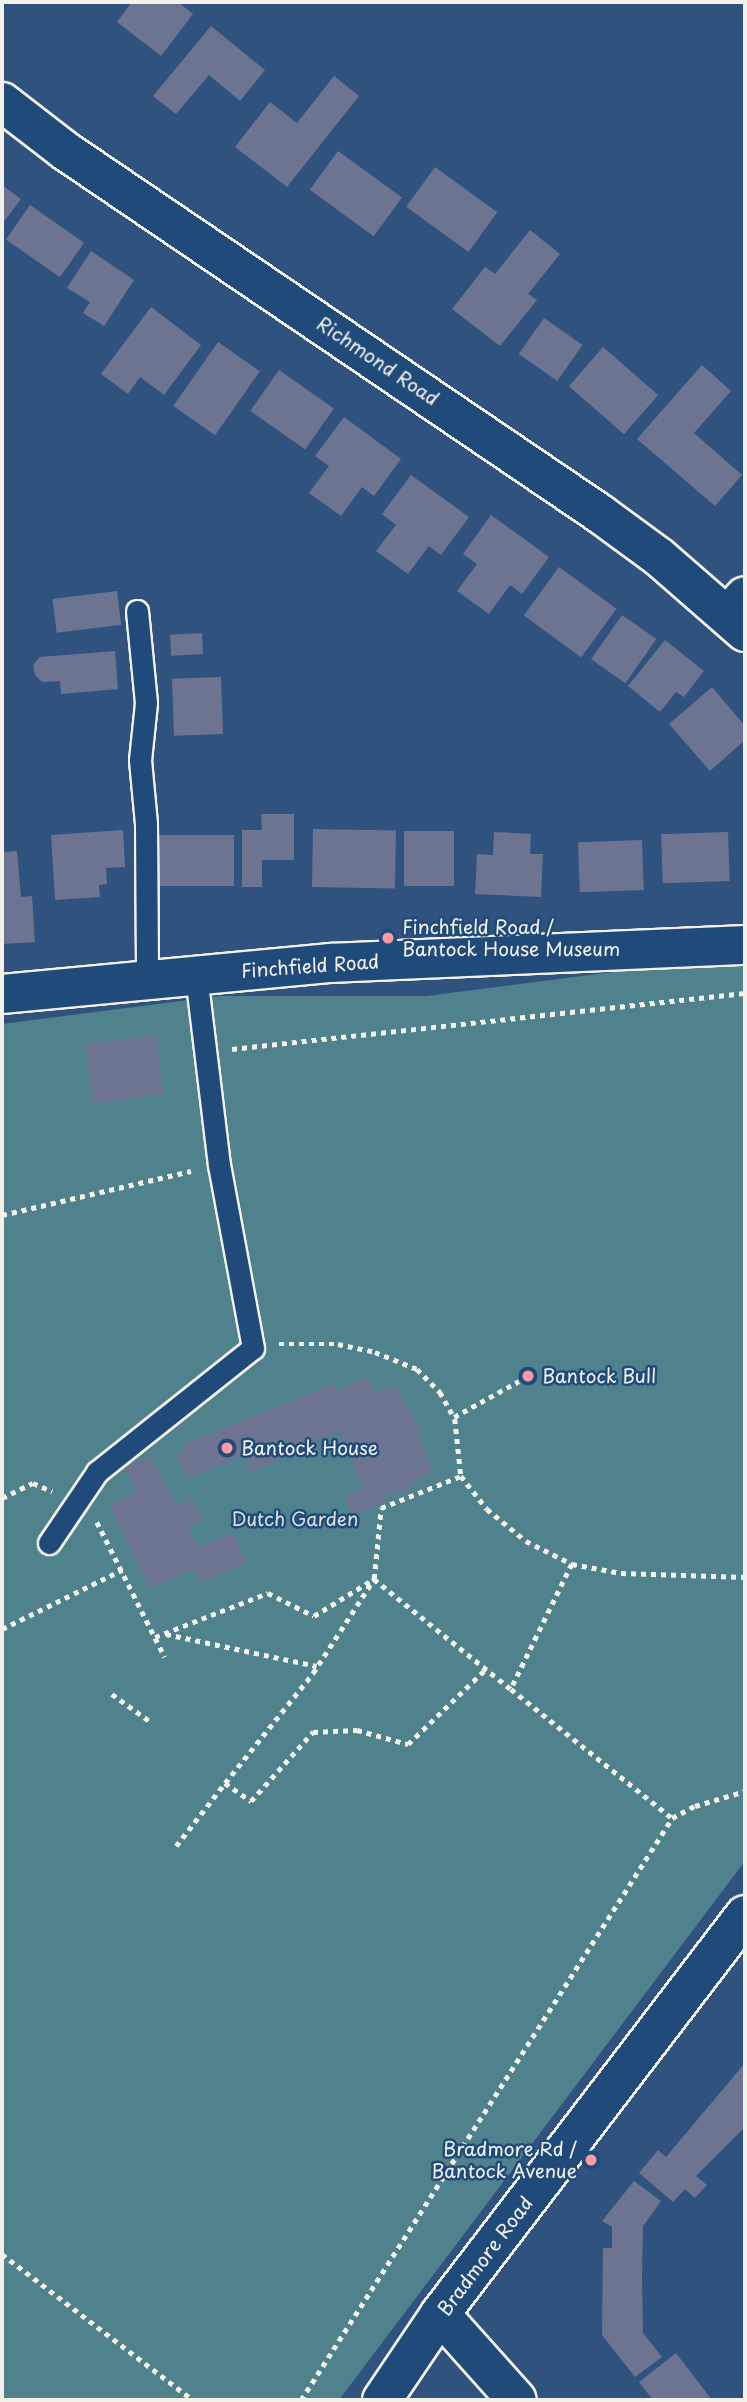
<!DOCTYPE html>
<html>
<head>
<meta charset="utf-8">
<style>
  body { margin:0 }
  #map { position:relative; width:747px; height:2402px; overflow:hidden; background:#2f527f; font-family:"Playpen Sans",sans-serif }
  div>[style] { position:absolute }
  [style*='--x'] { left:calc(var(--x)*1px); top:calc(var(--y)*1px); width:calc(var(--w)*1px); rotate:calc(var(--a)*1deg) }
  .green>* { inset:0; background:#50828e }
  .building>* { inset:0; background:#6d7492; transform-origin:0 0 }
  .path>* { height:4.5px; margin-top:-2.25px; transform-origin:0; background:repeating-linear-gradient(90deg,#f4f1e8 0 5px,transparent 0 10px) }
  .roads { filter:drop-shadow(2px 0 #f4f1e8) drop-shadow(-2px 0 #f4f1e8) drop-shadow(0 2px #f4f1e8) drop-shadow(0 -2px #f4f1e8) }
  .lane>* { height:21px; margin:-10.5px; padding:0 10.5px; transform-origin:10.5px; border-radius:10.5px; background:#1f4a7a }
  .street>* { height:38px; margin:-19px; padding:0 19px; transform-origin:19px; border-radius:19px; background:#1f4a7a }
  .secondary>* { height:38px; margin:-19px; padding:0 19px; transform-origin:19px; border-radius:19px; background:#1f4a7a }
  .dots>* { width:19px; height:19px; translate:-50% -50%; box-sizing:border-box; border:4px solid #1f4a7a; border-radius:50% }
  span { translate:-50% -50%; white-space:nowrap; text-align:center; line-height:1.15; -webkit-text-stroke:5px #1f4a7a; paint-order:stroke }
  .street-label { font-size:19px; color:#f4f1e8 }
  .poi-label { font-size:19px; color:#f4f1e8 }
  .left { translate:0 -50%; text-align:left }
  .right { translate:-100% -50%; text-align:right }
  .park-label { font-size:19px; color:#dbe0da }
  .frame { position:absolute; inset:0; border:4px solid #f4f1e8; pointer-events:none }
</style>
</head>
<body>
<div id="map">
  <div class="green">
    <div style="clip-path:polygon(745px 955px,745px 1861px,339px 2400px,2px 2400px,2px 1024px,220px 996px,427px 996px)"></div>
  </div>
  <div class="building">
    <div style="clip-path:polygon(132px 2px,178px 2px,193px 14px,161px 56px,117px 22px)"></div>
    <div style="clip-path:polygon(211px 26px,265px 70px,240px 101px,209px 75px,176px 114px,153px 96px)"></div>
    <div style="clip-path:polygon(334px 76px,359px 96px,287px 187px,235px 147px,270px 102px,297px 123px)"></div>
    <div style="left:338px;top:151px;width:79px;height:48px;rotate:36deg"></div>
    <div style="left:435px;top:167px;width:77px;height:49px;rotate:36deg"></div>
    <div style="clip-path:polygon(2px 185px,21px 199px,2px 224px)"></div>
    <div style="left:30px;top:205px;width:66px;height:42px;rotate:35deg"></div>
    <div style="clip-path:polygon(530px 230px,560px 254px,528px 294px,537px 300px,500px 346px,452px 309px,485px 267px,495px 274px)"></div>
    <div style="clip-path:polygon(91px 251px,134px 280px,104px 326px,83px 313px,90px 302px,67px 288px)"></div>
    <div style="clip-path:polygon(151px 307px,201px 345px,164px 395px,140px 377px,128px 394px,101px 374px)"></div>
    <div style="left:544px;top:318px;width:47px;height:44px;rotate:35deg"></div>
    <div style="left:218px;top:342px;width:51px;height:78px;rotate:35deg"></div>
    <div style="left:603px;top:347px;width:73px;height:52px;rotate:41deg"></div>
    <div style="clip-path:polygon(702px 365px,731px 391px,694px 433px,742px 475px,715px 506px,637px 439px)"></div>
    <div style="left:279px;top:370px;width:67px;height:50px;rotate:35deg"></div>
    <div style="clip-path:polygon(344px 417px,401px 459px,374px 496px,362px 487px,341px 516px,309px 493px,329px 466px,315px 456px)"></div>
    <div style="clip-path:polygon(411px 475px,469px 517px,441px 555px,429px 546px,408px 574px,376px 551px,396px 525px,382px 514px)"></div>
    <div style="clip-path:polygon(491px 515px,549px 557px,522px 594px,510px 585px,489px 614px,457px 591px,477px 564px,463px 554px)"></div>
    <div style="left:559px;top:567px;width:71px;height:60px;rotate:36deg"></div>
    <div style="left:117px;top:591px;width:34px;height:65px;rotate:83deg"></div>
    <div style="left:622px;top:615px;width:42px;height:54px;rotate:35deg"></div>
    <div style="left:202px;top:633px;width:21px;height:32px;rotate:87deg"></div>
    <div style="clip-path:polygon(665px 640px,704px 671px,684px 697px,676px 692px,660px 712px,628px 686px)"></div>
    <div style="clip-path:polygon(115px 651px,118px 689px,61px 694px,60px 681px,42px 682px,35px 675px,33px 665px,40px 657px)"></div>
    <div style="left:221px;top:677px;width:57px;height:49px;rotate:88deg"></div>
    <div style="clip-path:polygon(712px 687px,745px 726px,745px 740px,710px 771px,669px 724px)"></div>
    <div style="clip-path:polygon(261px 814px,294px 814px,294px 860px,262px 860px,262px 887px,242px 887px,242px 830px,262px 830px)"></div>
    <div style="left:313px;top:829px;width:83px;height:58px;rotate:1deg"></div>
    <div style="clip-path:polygon(123px 830px,125px 867px,106px 868px,107px 884px,99px 885px,100px 897px,55px 900px,51px 835px)"></div>
    <div style="left:404px;top:831px;width:50px;height:55px"></div>
    <div style="clip-path:polygon(494px 832px,531px 834px,530px 854px,543px 854px,541px 897px,475px 894px,477px 854px,493px 855px)"></div>
    <div style="left:728px;top:832px;width:49px;height:67px;rotate:88deg"></div>
    <div style="left:155px;top:835px;width:79px;height:51px"></div>
    <div style="left:642px;top:840px;width:50px;height:64px;rotate:88deg"></div>
    <div style="clip-path:polygon(17px 851px,21px 897px,32px 896px,35px 942px,2px 944px,2px 852px)"></div>
    <div style="left:156px;top:1035px;width:60px;height:71px;rotate:83deg"></div>
    <div style="clip-path:polygon(369px 1377px,376px 1394px,396px 1385px,423px 1434px,418px 1436px,433px 1472px,415px 1480px,407px 1492px,385px 1493px,388px 1501px,352px 1516px,344px 1496px,363px 1488px,338px 1432px,294px 1451px,288px 1437px,270px 1444px,277px 1461px,251px 1472px,243px 1455px,188px 1479px,177px 1454px,184px 1451px,182px 1445px,333px 1384px,336px 1391px)"></div>
    <div style="clip-path:polygon(150px 1456px,177px 1506px,193px 1499px,203px 1520px,188px 1528px,199px 1548px,234px 1532px,247px 1563px,201px 1583px,195px 1569px,150px 1588px,109px 1505px,137px 1492px,124px 1468px)"></div>
    <div style="clip-path:polygon(745px 2063px,745px 2127px,696px 2176px,707px 2185px,695px 2198px,685px 2189px,673px 2202px,639px 2173px,658px 2150px,666px 2157px)"></div>
    <div style="clip-path:polygon(634px 2181px,661px 2201px,643px 2226px,642px 2278px,643px 2333px,662px 2357px,635px 2377px,602px 2335px,603px 2248px,612px 2248px,612px 2227px,602px 2221px)"></div>
    <div style="clip-path:polygon(676px 2353px,712px 2400px,653px 2400px,639px 2382px)"></div>
  </div>
  <div class="path">
    <div style="--x:232;--y:1049;--w:516;--a:-6.23"></div>
    <div style="--x:2;--y:1215;--w:194;--a:-13.1"></div>
    <div style="--x:279;--y:1344;--w:59;--a:0"></div>
    <div style="--x:338;--y:1344;--w:38;--a:12"></div>
    <div style="--x:375;--y:1352;--w:45;--a:22"></div>
    <div style="--x:417;--y:1369;--w:33;--a:45"></div>
    <div style="--x:440;--y:1392;--w:31;--a:61"></div>
    <div style="--x:455;--y:1419;--w:57;--a:84"></div>
    <div style="--x:461;--y:1476;--w:42;--a:51.8"></div>
    <div style="--x:487;--y:1509;--w:50;--a:39.4"></div>
    <div style="--x:526;--y:1541;--w:51;--a:26.6"></div>
    <div style="--x:572;--y:1564;--w:139;--a:116"></div>
    <div style="--x:511;--y:1689;--w:206;--a:38.7"></div>
    <div style="--x:454;--y:1417;--w:74;--a:-29"></div>
    <div style="--x:2;--y:1498;--w:34;--a:-26"></div>
    <div style="--x:33;--y:1483;--w:21;--a:23"></div>
    <div style="--x:97;--y:1522;--w:151;--a:63.3"></div>
    <div style="--x:572;--y:1564;--w:50;--a:10.4"></div>
    <div style="--x:621;--y:1573;--w:124;--a:1.8"></div>
    <div style="--x:2;--y:1629;--w:134;--a:-26.2"></div>
    <div style="--x:166;--y:1634;--w:154;--a:12"></div>
    <div style="--x:155;--y:1637;--w:121;--a:-21.3"></div>
    <div style="--x:268;--y:1593;--w:51;--a:26.6"></div>
    <div style="--x:314;--y:1616;--w:70;--a:-31.7"></div>
    <div style="--x:374;--y:1579;--w:71;--a:-84.4"></div>
    <div style="--x:381;--y:1508;--w:86;--a:-21.8"></div>
    <div style="--x:112;--y:1694;--w:48;--a:35.7"></div>
    <div style="--x:225;--y:1783;--w:141;--a:-51.3"></div>
    <div style="--x:313;--y:1673;--w:112;--a:-57"></div>
    <div style="--x:374;--y:1579;--w:176;--a:38.8"></div>
    <div style="--x:176;--y:1846;--w:80;--a:-52.1"></div>
    <div style="--x:225;--y:1783;--w:32;--a:35"></div>
    <div style="--x:251;--y:1801;--w:93;--a:-48.1"></div>
    <div style="--x:313;--y:1732;--w:44;--a:-2.6"></div>
    <div style="--x:357;--y:1730;--w:53;--a:15.4"></div>
    <div style="--x:408;--y:1744;--w:108;--a:-43.9"></div>
    <div style="--x:2;--y:2254;--w:240;--a:37.4"></div>
    <div style="--x:301;--y:2400;--w:690;--a:-57.48"></div>
    <div style="--x:672;--y:1818;--w:26;--a:-28"></div>
    <div style="--x:695;--y:1806;--w:52;--a:-16.7"></div>
  </div>
  <div class="roads">
    <div class="lane">
      <div style="--x:137;--y:611;--w:92;--a:84.4"></div>
      <div style="--x:146;--y:703;--w:57;--a:96"></div>
      <div style="--x:140;--y:760;--w:64;--a:84.6"></div>
      <div style="--x:146;--y:824;--w:155;--a:89.6"></div>
      <div style="--x:49;--y:1543;--w:86;--a:-55.9"></div>
      <div style="--x:97;--y:1472;--w:199;--a:-38.5"></div>
      <div style="--x:253;--y:1348;--w:186;--a:-100.5"></div>
      <div style="--x:219;--y:1165;--w:192;--a:-96.9"></div>
    </div>
    <div class="street">
      <div style="--x:728;--y:615;--w:25;--a:-48"></div>
      <div style="--x:440;--y:2314;--w:115;--a:48.2"></div>
    </div>
    <div class="secondary">
      <div style="--x:2;--y:102;--w:78;--a:37.7"></div>
      <div style="--x:64;--y:150;--w:647;--a:34.16"></div>
      <div style="--x:599;--y:513;--w:74;--a:36.3"></div>
      <div style="--x:659;--y:557;--w:114;--a:41.1"></div>
      <div style="--x:2;--y:994;--w:330;--a:-5.4"></div>
      <div style="--x:331;--y:963;--w:414;--a:-2.5"></div>
      <div style="--x:382;--y:2400;--w:104;--a:-56"></div>
      <div style="--x:440;--y:2314;--w:502;--a:-52.61"></div>
    </div>
  </div>
  <div class="dots">
    <div style="left:388px;top:938px;background:#ff9aa2"></div>
    <div style="left:528px;top:1376px;background:#ff9aa2"></div>
    <div style="left:227px;top:1448px;background:#ff9aa2"></div>
    <div style="left:591px;top:2160px;background:#ff9aa2"></div>
  </div>
  <div class="street-label">
    <span style="left:378px;top:361px;rotate:34deg">Richmond Road</span>
    <span style="left:310px;top:966px;rotate:-4deg">Finchfield Road</span>
    <span style="left:485px;top:2256px;rotate:-53deg">Bradmore Road</span>
  </div>
  <div class="poi-label">
    <span class="left" style="left:402px;top:938px">Finchfield Road /<br>Bantock House Museum</span>
    <span class="left" style="left:542px;top:1376px">Bantock Bull</span>
    <span class="left" style="left:241px;top:1448px">Bantock House</span>
    <span class="right" style="left:577px;top:2160px">Bradmore Rd /<br>Bantock Avenue</span>
  </div>
  <div class="park-label">
    <span style="left:295px;top:1519px">Dutch Garden</span>
  </div>
  <div class="frame"></div>
</div>
</body>
</html>
